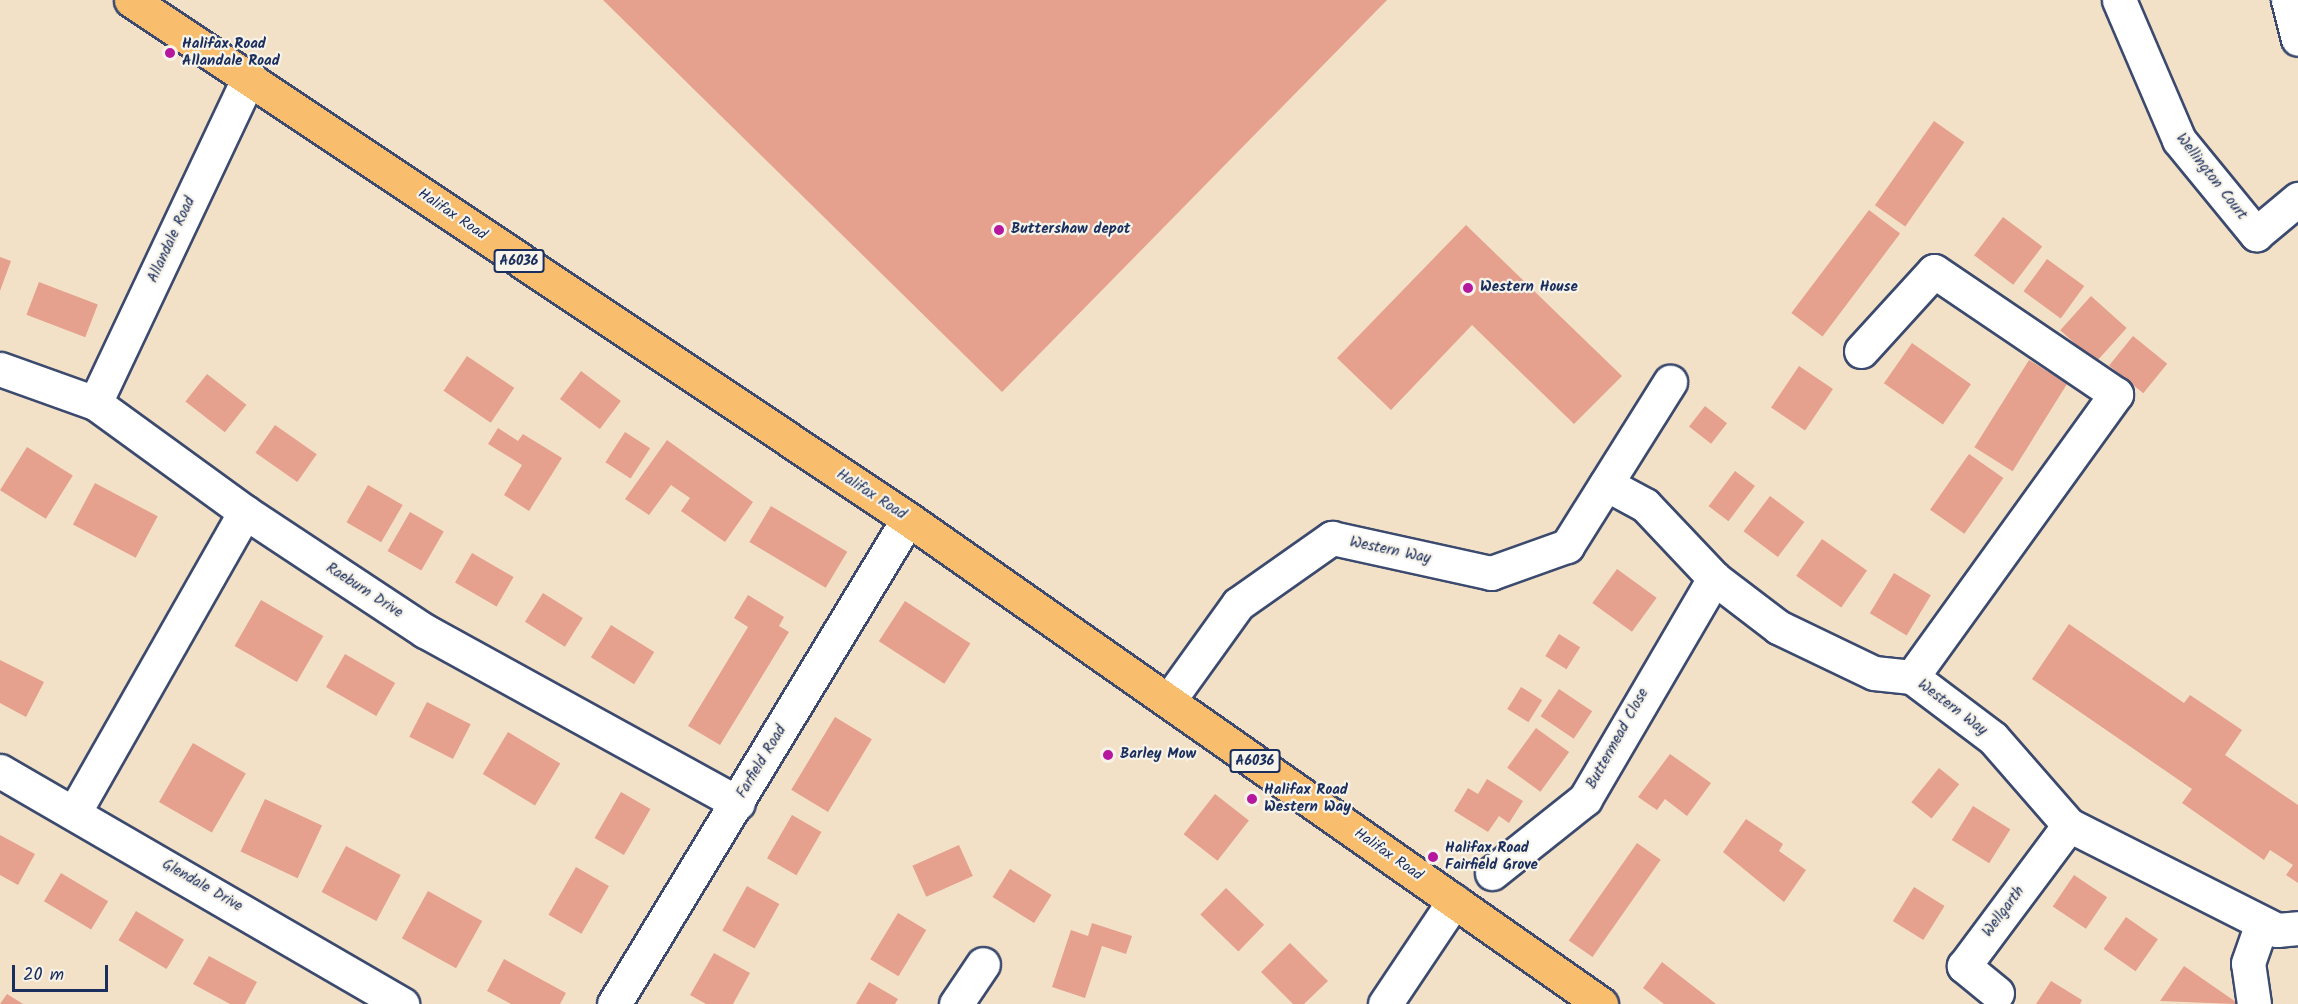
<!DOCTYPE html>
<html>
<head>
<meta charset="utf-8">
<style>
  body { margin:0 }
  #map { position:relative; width:2298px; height:1004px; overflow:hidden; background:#f3e1c7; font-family:Kalam,sans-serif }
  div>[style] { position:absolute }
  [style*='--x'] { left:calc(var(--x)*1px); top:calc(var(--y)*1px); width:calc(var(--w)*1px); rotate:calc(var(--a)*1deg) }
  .building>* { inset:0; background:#e5a18e; transform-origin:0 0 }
  .roads { filter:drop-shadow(2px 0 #3b4a6e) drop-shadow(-2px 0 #3b4a6e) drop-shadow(0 2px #3b4a6e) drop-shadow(0 -2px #3b4a6e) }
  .minor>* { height:33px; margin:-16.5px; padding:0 16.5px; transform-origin:16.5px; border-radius:16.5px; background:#fff }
  .highway>* { height:33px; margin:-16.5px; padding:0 16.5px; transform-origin:16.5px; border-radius:16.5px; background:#f9be6d }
  .dots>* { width:16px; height:16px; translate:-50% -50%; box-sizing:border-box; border:3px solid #f7f3e8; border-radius:50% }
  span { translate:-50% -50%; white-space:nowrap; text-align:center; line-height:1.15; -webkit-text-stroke:4.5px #f7f3e8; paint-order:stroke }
  .shield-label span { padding:2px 4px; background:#f7f3e8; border:2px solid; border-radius:4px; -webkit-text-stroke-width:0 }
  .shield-label { font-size:14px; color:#1b2f5e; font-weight:700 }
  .poi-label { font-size:15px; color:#1b2f5e; font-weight:700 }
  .left { translate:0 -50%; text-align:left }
  .street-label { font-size:15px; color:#1b2f5e }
  .scale { position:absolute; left:12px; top:965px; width:96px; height:27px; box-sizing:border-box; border:3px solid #1b2f5e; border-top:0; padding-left:8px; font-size:18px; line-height:21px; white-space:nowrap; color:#1b2f5e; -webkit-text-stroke:4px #f7f3e8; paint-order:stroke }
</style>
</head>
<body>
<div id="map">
  <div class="building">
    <div style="clip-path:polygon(603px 0,1387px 0,1002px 392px)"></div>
    <div style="left:1934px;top:121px;width:37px;height:103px;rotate:35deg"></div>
    <div style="left:1869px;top:210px;width:39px;height:129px;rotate:37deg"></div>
    <div style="left:2003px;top:217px;width:49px;height:48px;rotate:37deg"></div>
    <div style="clip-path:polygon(1466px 225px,1622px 376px,1574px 424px,1472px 325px,1391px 410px,1337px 358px)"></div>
    <div style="clip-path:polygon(0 257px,11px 261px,0 291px)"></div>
    <div style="left:2047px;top:259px;width:46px;height:40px;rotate:36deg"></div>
    <div style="left:39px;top:282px;width:63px;height:35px;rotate:21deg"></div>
    <div style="left:2091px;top:296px;width:48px;height:46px;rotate:42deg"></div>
    <div style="left:2133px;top:336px;width:44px;height:38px;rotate:39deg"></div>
    <div style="left:1912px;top:343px;width:72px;height:49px;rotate:35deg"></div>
    <div style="left:467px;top:356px;width:57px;height:42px;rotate:34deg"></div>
    <div style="left:2029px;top:360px;width:45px;height:103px;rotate:32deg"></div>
    <div style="left:1799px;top:366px;width:41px;height:50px;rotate:34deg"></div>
    <div style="left:581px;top:371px;width:50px;height:35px;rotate:37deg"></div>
    <div style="left:207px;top:374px;width:50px;height:35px;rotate:38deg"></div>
    <div style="left:1705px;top:406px;width:28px;height:26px;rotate:38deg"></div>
    <div style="left:275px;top:425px;width:51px;height:34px;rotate:35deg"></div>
    <div style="clip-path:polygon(498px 428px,518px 441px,523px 434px,562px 458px,529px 511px,504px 495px,522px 465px,488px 444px)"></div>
    <div style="left:625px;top:432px;width:30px;height:36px;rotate:33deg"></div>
    <div style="clip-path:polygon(667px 440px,753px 502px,725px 542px,681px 511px,690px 498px,671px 485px,649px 515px,625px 499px)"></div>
    <div style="left:27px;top:447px;width:54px;height:51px;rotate:32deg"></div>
    <div style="left:1969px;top:454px;width:42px;height:68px;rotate:35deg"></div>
    <div style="left:1735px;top:471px;width:25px;height:44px;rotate:37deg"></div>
    <div style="left:95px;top:483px;width:71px;height:47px;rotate:28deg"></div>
    <div style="left:368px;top:485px;width:40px;height:43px;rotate:30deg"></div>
    <div style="left:1770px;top:496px;width:43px;height:44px;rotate:37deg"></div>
    <div style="left:771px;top:506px;width:89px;height:42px;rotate:31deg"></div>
    <div style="left:410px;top:512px;width:39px;height:45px;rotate:30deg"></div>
    <div style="left:1822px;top:539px;width:55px;height:45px;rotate:35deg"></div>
    <div style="left:472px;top:553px;width:48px;height:34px;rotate:30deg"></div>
    <div style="left:1617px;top:569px;width:49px;height:42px;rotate:36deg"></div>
    <div style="left:1894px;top:573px;width:43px;height:47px;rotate:31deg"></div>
    <div style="left:543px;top:593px;width:47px;height:34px;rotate:32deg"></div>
    <div style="clip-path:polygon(748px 595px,784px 617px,779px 626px,789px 632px,720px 745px,688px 726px,748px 627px,734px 618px)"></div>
    <div style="left:261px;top:600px;width:72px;height:53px;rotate:30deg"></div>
    <div style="left:905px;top:601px;width:78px;height:48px;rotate:33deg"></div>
    <div style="clip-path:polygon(2069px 624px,2184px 703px,2190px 695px,2242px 730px,2225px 755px,2298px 805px,2298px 883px,2286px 875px,2293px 865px,2270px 850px,2264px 860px,2182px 803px,2192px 789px,2032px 679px)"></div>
    <div style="left:611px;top:625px;width:51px;height:38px;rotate:32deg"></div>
    <div style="left:1559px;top:634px;width:25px;height:26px;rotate:32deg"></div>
    <div style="left:345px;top:654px;width:58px;height:38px;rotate:30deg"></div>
    <div style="clip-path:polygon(0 660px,44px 682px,26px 717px,0 703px)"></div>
    <div style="left:1521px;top:687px;width:25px;height:26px;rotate:32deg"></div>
    <div style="left:1559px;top:689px;width:40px;height:33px;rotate:34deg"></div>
    <div style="left:427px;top:702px;width:49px;height:39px;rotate:27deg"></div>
    <div style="left:835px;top:717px;width:43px;height:85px;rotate:31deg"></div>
    <div style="left:1536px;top:728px;width:41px;height:49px;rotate:36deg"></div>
    <div style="left:508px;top:732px;width:61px;height:49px;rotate:31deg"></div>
    <div style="left:193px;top:743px;width:61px;height:68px;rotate:30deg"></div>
    <div style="clip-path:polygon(1670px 754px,1711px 783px,1687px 816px,1665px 799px,1657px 810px,1638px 797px)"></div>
    <div style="left:1939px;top:768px;width:26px;height:44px;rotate:39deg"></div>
    <div style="clip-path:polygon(1487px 779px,1523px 801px,1509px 823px,1499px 816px,1488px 832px,1454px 811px,1468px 788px,1478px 794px)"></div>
    <div style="left:621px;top:792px;width:34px;height:53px;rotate:30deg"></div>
    <div style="left:1215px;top:794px;width:43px;height:51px;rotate:38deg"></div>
    <div style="left:265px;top:799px;width:63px;height:58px;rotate:25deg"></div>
    <div style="left:1973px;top:806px;width:44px;height:40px;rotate:32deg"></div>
    <div style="left:792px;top:815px;width:34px;height:50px;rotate:30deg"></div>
    <div style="clip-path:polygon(1746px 819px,1783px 844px,1779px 851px,1806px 870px,1784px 902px,1723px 852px)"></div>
    <div style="clip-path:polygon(0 835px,35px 854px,18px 885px,0 875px)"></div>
    <div style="left:1637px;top:843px;width:29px;height:119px;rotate:35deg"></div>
    <div style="left:959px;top:845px;width:34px;height:51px;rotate:66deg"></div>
    <div style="left:346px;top:846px;width:62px;height:52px;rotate:28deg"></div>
    <div style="left:576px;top:867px;width:38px;height:55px;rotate:30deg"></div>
    <div style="left:1010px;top:869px;width:49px;height:33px;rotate:32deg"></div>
    <div style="left:61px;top:873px;width:55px;height:33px;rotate:31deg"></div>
    <div style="left:2074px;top:875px;width:40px;height:38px;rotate:34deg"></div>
    <div style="left:747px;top:886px;width:37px;height:51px;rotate:29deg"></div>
    <div style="left:1914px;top:887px;width:36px;height:40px;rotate:32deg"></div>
    <div style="left:1226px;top:888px;width:53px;height:37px;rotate:44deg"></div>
    <div style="left:428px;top:891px;width:62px;height:54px;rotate:29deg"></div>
    <div style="left:136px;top:911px;width:56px;height:34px;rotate:31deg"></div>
    <div style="left:898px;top:913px;width:33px;height:54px;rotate:31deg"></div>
    <div style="left:2126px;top:917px;width:39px;height:39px;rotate:35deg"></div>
    <div style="clip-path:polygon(1092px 923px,1132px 936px,1126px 954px,1102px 946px,1085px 998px,1052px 987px,1071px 930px,1088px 936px)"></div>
    <div style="clip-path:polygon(1290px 943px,1328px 981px,1304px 1004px,1293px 1004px,1261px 972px)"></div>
    <div style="clip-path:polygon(714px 953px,750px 973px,733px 1004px,706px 1004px,690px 995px)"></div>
    <div style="clip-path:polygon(209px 956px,257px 982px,245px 1004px,230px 1004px,193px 984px)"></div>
    <div style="clip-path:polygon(504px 959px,566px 993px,560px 1004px,511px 1004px,487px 991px)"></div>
    <div style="clip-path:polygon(1662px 962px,1716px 1004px,1664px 1004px,1643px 988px)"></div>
    <div style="clip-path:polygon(2184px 966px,2236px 1002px,2235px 1004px,2160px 1001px)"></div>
    <div style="clip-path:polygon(2051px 981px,2082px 1000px,2080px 1004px,2036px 1004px)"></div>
    <div style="clip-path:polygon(869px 982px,898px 999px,895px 1004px,856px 1004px)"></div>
    <div style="clip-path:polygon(7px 994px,23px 1004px,0 1004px)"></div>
  </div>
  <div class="roads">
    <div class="minor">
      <div style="--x:2119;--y:0;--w:152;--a:66.8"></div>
      <div style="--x:2179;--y:140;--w:122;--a:50.7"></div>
      <div style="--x:2256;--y:234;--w:55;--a:-39.8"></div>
      <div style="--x:2288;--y:0;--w:40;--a:75.6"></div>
      <div style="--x:1861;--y:351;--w:108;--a:-47.6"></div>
      <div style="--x:1934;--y:271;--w:220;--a:34.1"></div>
      <div style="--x:2116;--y:394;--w:349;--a:125.8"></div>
      <div style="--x:0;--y:369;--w:101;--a:19.7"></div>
      <div style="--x:95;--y:403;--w:185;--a:36"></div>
      <div style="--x:245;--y:512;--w:216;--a:33.5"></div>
      <div style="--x:425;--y:631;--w:357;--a:28.8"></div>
      <div style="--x:95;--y:403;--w:361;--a:-64.7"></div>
      <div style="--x:1606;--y:484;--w:44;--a:28.3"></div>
      <div style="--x:1645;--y:505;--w:100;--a:46.6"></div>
      <div style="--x:1714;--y:578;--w:81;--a:37.4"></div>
      <div style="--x:1778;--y:627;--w:106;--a:25.6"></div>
      <div style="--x:1874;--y:673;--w:38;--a:6"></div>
      <div style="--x:1912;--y:677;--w:101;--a:37"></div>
      <div style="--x:1993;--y:738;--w:116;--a:48.9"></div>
      <div style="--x:2069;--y:825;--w:233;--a:26.8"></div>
      <div style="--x:2277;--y:930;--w:21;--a:-5"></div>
      <div style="--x:1169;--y:700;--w:118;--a:-54.3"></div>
      <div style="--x:1238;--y:604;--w:115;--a:-35.1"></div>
      <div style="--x:1332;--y:538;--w:163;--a:12.4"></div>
      <div style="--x:1491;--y:573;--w:81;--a:-19.6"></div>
      <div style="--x:1567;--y:546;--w:194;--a:-57.9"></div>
      <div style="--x:0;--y:771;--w:465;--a:30.1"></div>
      <div style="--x:75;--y:811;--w:344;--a:-60.4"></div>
      <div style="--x:1492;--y:873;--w:119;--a:-38.5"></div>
      <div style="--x:1585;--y:799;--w:256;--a:-59.7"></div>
      <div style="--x:1997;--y:993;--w:43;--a:-140.7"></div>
      <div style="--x:1964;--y:966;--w:176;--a:-53.3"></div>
      <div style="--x:614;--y:1004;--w:567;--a:-58.78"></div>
      <div style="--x:956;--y:1004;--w:48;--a:-56"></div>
      <div style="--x:1385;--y:1004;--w:124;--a:-56.2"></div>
      <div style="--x:2254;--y:1004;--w:41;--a:-98.3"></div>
      <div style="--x:2248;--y:963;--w:42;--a:-70.7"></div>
    </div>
    <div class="highway">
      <div style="--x:131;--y:0;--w:934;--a:33.74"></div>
      <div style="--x:908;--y:519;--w:846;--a:34.99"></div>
    </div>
  </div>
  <div class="dots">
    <div style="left:170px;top:53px;background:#b5179e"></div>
    <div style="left:999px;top:230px;background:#b5179e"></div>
    <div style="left:1468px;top:288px;background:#b5179e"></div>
    <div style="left:1108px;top:755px;background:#b5179e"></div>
    <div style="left:1252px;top:799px;background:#b5179e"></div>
    <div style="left:1433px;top:857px;background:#b5179e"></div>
  </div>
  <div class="shield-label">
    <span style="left:519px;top:261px">A6036</span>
    <span style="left:1255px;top:761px">A6036</span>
  </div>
  <div class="poi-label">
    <span class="left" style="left:182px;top:53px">Halifax Road<br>Allandale Road</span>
    <span class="left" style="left:1011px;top:230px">Buttershaw depot</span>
    <span class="left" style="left:1480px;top:288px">Western House</span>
    <span class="left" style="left:1120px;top:755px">Barley Mow</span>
    <span class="left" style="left:1264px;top:799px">Halifax Road<br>Western Way</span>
    <span class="left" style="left:1445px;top:857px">Halifax Road<br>Fairfield Grove</span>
  </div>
  <div class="street-label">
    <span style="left:2211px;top:177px;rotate:52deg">Wellington Court</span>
    <span style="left:452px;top:215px;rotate:34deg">Halifax Road</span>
    <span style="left:172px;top:240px;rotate:-65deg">Allandale Road</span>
    <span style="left:871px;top:495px;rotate:33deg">Halifax Road</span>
    <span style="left:1390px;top:551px;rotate:12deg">Western Way</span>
    <span style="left:364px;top:591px;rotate:33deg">Raeburn Drive</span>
    <span style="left:1952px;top:708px;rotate:37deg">Western Way</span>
    <span style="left:1618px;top:739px;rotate:-61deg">Buttermead Close</span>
    <span style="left:762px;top:762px;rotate:-59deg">Farfield Road</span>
    <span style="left:1388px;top:855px;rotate:35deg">Halifax Road</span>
    <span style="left:202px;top:886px;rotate:30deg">Glendale Drive</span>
    <span style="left:2004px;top:912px;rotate:-53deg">Wellgarth</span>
  </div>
  <div class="scale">20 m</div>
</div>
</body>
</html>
